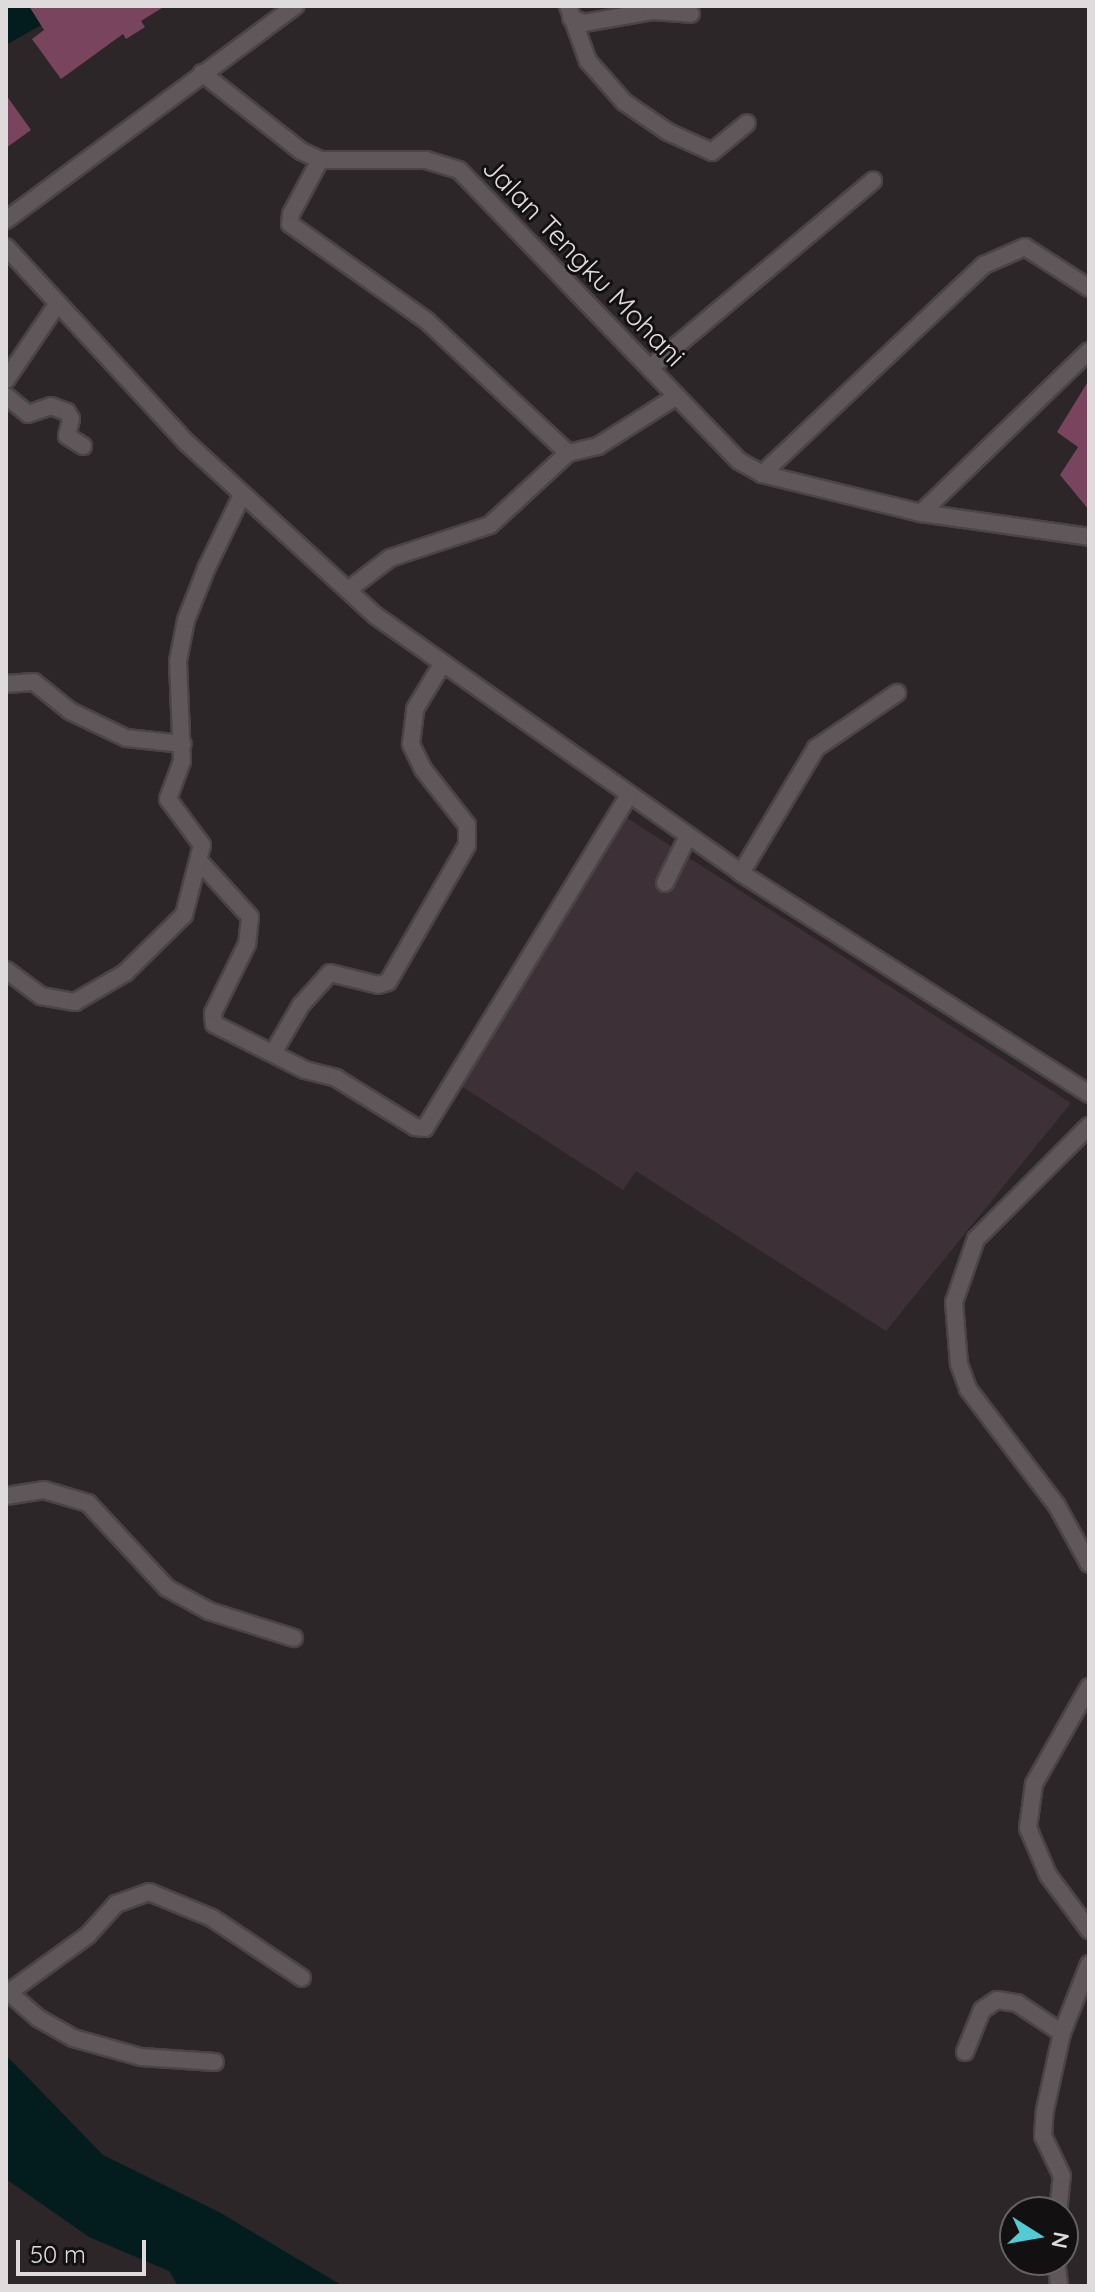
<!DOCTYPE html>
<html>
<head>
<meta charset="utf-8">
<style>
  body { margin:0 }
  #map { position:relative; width:1095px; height:2292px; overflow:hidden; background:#2d2629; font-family:Quicksand,sans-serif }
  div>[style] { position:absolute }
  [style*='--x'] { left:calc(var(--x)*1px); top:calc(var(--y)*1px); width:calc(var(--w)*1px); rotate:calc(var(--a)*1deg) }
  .built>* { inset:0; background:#3d3036 }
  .water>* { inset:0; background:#031d1e }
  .building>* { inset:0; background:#79455e }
  .roads { filter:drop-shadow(2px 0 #4a4447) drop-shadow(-2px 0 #4a4447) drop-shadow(0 2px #4a4447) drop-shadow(0 -2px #4a4447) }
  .minor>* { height:16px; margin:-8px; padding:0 8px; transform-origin:8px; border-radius:8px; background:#5f575a }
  span { translate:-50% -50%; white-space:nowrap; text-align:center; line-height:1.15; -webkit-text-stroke:6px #131012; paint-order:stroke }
  .street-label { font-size:28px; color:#dfdbdc }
  .frame { position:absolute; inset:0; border:8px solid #dfdbdc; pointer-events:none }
  .north { position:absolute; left:999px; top:2196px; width:80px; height:80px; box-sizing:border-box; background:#131012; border:2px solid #656163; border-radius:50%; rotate:101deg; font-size:22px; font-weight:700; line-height:32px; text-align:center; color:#dfdbdc }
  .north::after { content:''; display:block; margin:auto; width:28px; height:36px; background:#51ccd4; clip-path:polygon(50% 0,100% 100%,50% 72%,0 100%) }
  .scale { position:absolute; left:16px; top:2240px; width:130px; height:36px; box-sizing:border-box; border:4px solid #dfdbdc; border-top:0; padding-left:10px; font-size:24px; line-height:28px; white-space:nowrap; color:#dfdbdc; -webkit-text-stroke:6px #131012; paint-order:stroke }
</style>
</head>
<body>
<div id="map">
  <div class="built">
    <div style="clip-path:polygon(624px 816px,1071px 1103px,886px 1331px,636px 1171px,623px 1190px,455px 1082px)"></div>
  </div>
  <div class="water">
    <div style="clip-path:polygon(6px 6px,75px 6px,6px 45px)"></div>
    <div style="clip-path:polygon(6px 2055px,103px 2155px,219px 2212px,343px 2286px,178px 2286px,169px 2271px,89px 2237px,6px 2179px)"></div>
  </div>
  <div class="building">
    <div style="clip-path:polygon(29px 6px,165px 6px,141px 21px,145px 27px,126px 39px,123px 34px,61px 79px,32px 39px,44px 30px)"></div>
    <div style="clip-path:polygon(6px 95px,31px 130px,6px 148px)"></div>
    <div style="clip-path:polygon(1089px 380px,1089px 510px,1060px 475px,1078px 447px,1057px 432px)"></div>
  </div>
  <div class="roads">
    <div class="minor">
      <div style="--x:568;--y:6;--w:59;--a:70"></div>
      <div style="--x:588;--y:61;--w:55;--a:48.7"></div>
      <div style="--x:624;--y:102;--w:53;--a:34.3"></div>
      <div style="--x:668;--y:132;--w:48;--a:24.4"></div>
      <div style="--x:712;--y:152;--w:45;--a:-39.6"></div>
      <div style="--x:571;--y:18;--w:14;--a:21"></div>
      <div style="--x:584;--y:23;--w:69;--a:-10"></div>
      <div style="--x:652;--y:11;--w:39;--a:4"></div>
      <div style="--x:202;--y:73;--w:126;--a:38.2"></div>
      <div style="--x:301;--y:151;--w:21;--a:25"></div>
      <div style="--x:320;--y:160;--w:106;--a:0"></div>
      <div style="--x:426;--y:160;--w:34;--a:17"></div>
      <div style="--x:459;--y:170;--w:404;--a:46.1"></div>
      <div style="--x:739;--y:461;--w:26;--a:29"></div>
      <div style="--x:762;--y:474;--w:164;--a:13.8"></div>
      <div style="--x:921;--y:513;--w:170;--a:8.1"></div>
      <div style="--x:320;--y:160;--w:61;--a:118.2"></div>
      <div style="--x:291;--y:214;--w:10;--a:96"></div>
      <div style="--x:290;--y:224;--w:168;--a:35.3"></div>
      <div style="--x:427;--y:321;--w:193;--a:43.1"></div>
      <div style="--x:568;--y:453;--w:31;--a:-13"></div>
      <div style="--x:598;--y:446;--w:93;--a:-32.3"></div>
      <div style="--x:6;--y:220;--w:360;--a:-36.5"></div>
      <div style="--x:6;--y:247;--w:267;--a:47.3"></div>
      <div style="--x:187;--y:443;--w:256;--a:42.5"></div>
      <div style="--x:376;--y:616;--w:446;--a:35.1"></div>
      <div style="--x:741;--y:873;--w:412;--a:32.4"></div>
      <div style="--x:651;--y:367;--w:290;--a:-40"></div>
      <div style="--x:6;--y:380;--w:89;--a:-56"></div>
      <div style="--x:6;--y:396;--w:28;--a:39"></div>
      <div style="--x:28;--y:414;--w:24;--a:-19"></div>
      <div style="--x:51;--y:406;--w:17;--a:21"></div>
      <div style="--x:67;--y:412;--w:8;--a:60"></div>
      <div style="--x:71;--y:419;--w:17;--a:103"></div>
      <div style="--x:67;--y:436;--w:19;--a:32"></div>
      <div style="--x:762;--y:474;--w:305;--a:-43.3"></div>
      <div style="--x:984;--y:265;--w:45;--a:-23.7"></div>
      <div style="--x:1025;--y:247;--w:76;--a:32.6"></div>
      <div style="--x:921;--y:513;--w:233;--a:-44"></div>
      <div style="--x:348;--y:590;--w:53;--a:-37.3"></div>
      <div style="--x:390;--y:558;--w:105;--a:-18.3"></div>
      <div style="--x:490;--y:525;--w:106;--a:-42.7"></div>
      <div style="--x:6;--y:684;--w:28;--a:-4"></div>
      <div style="--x:34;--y:682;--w:46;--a:38.9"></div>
      <div style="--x:70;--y:711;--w:62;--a:25.7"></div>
      <div style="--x:126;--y:738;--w:57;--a:6"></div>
      <div style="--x:200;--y:862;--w:74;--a:47.7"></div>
      <div style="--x:250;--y:917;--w:27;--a:96"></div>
      <div style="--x:247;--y:944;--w:77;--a:116.2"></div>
      <div style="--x:213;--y:1013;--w:11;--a:85"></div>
      <div style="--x:214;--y:1024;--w:102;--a:26.8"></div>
      <div style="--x:305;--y:1070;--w:32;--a:14"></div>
      <div style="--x:336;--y:1078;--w:93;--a:31.8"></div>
      <div style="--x:415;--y:1127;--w:10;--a:6"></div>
      <div style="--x:425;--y:1128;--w:391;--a:-58.5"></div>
      <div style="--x:741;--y:873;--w:146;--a:-59"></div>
      <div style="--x:816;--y:748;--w:98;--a:-34.2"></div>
      <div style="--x:665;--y:883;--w:52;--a:-63.9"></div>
      <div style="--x:6;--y:970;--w:44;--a:36.6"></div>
      <div style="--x:41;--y:996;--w:35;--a:10"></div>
      <div style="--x:75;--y:1002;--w:58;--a:-30.1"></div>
      <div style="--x:125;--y:973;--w:83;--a:-44.5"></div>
      <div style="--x:184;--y:915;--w:72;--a:-75.6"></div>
      <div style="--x:202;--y:845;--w:57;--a:-126.5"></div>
      <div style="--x:168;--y:799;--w:40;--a:-69.8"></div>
      <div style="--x:182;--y:761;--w:100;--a:-92.3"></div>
      <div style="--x:178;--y:661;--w:42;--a:-79"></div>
      <div style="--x:186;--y:620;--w:57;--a:-68.4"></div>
      <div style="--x:207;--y:567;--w:78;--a:-64.1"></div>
      <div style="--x:273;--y:1053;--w:56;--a:-59.7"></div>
      <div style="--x:301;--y:1005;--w:43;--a:-47.8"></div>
      <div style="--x:330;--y:973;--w:49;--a:14"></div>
      <div style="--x:378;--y:985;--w:10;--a:-17"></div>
      <div style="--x:388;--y:982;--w:158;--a:-60"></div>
      <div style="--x:467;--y:845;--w:20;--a:-90"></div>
      <div style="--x:467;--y:825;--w:71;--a:-128.2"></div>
      <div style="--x:423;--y:769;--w:28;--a:-116"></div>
      <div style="--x:411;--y:744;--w:35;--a:-83"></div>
      <div style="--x:415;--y:709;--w:50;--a:-58.8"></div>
      <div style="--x:1089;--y:1126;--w:160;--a:135"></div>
      <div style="--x:976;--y:1239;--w:67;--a:109.2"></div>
      <div style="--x:954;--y:1302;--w:62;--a:85.4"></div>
      <div style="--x:959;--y:1364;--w:27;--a:70"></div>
      <div style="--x:968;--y:1389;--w:147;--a:52.7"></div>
      <div style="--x:1057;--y:1506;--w:66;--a:61.1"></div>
      <div style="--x:6;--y:1496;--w:38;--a:-9"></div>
      <div style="--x:44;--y:1490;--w:46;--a:16.5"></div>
      <div style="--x:88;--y:1503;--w:116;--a:47.1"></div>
      <div style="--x:167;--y:1588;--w:48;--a:28.7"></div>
      <div style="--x:209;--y:1611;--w:89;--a:17.6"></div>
      <div style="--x:1089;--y:1687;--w:112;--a:119.6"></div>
      <div style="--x:1034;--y:1784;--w:44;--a:97.8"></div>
      <div style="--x:1028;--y:1828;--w:51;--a:66.9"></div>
      <div style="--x:1048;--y:1875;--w:69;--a:53.3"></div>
      <div style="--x:6;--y:1990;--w:43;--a:41.2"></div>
      <div style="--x:38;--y:2018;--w:40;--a:29.7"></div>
      <div style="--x:73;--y:2038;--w:71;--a:15.6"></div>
      <div style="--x:141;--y:2057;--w:74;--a:3.9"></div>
      <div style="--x:8;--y:1993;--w:99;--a:-35.9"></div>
      <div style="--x:88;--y:1935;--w:42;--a:-47.9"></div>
      <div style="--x:116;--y:1904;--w:35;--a:-20"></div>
      <div style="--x:149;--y:1892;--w:68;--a:22.4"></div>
      <div style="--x:212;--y:1918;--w:108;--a:33.7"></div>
      <div style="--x:965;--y:2052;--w:45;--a:-68"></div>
      <div style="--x:982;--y:2010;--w:18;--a:-34"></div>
      <div style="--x:997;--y:2000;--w:20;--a:9"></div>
      <div style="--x:1017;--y:2003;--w:54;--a:33.7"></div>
      <div style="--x:1058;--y:2212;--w:36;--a:-84"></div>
      <div style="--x:1062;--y:2176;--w:44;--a:-115.4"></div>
      <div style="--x:1043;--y:2136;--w:26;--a:-86"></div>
      <div style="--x:1045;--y:2110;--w:79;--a:-77.6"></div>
      <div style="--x:1062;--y:2033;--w:74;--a:-68.6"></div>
      <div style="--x:1056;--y:2260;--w:26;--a:83"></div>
    </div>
  </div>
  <div class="street-label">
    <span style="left:584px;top:262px;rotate:46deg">Jalan Tengku Mohani</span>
  </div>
  <div class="frame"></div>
  <div class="north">N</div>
  <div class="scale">50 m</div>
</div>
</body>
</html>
